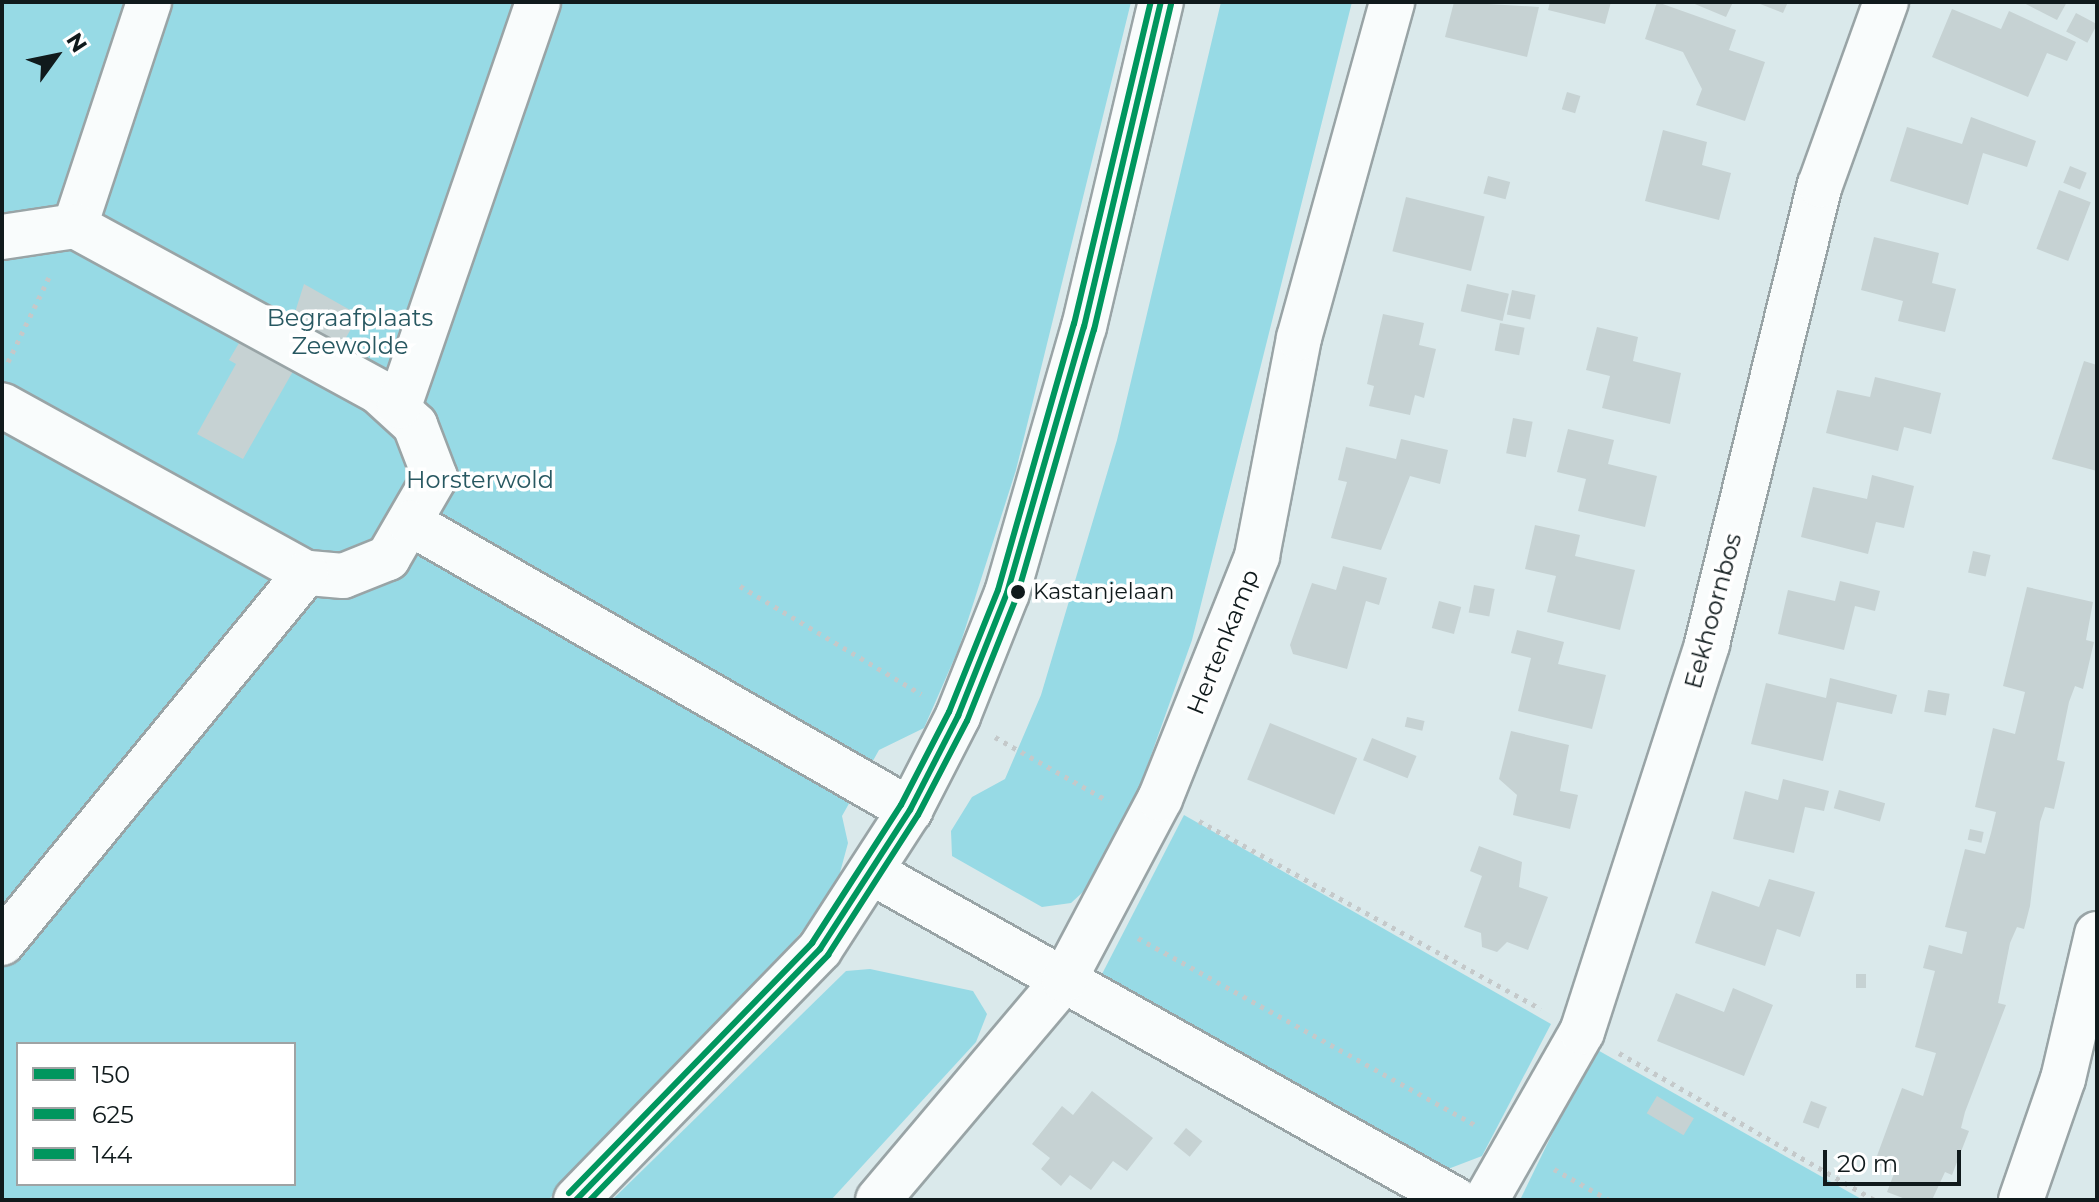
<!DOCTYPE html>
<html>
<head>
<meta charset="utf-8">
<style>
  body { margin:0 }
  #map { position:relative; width:2099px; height:1202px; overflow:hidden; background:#dae9eb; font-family:Montserrat,sans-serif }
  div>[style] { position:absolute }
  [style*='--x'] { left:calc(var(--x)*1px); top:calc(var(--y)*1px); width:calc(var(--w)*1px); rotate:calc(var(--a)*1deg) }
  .green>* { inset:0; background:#97dae5 }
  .building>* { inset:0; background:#c6d2d3; transform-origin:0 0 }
  .path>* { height:5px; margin-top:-2.5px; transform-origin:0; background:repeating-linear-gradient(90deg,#c4c9ca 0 4px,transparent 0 10px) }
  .roads { filter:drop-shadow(2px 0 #99a4a6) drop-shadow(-2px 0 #99a4a6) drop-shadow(0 2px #99a4a6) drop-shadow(0 -2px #99a4a6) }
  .minor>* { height:44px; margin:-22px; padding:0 22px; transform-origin:22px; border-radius:22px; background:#f9fcfc }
  .bus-1>* { height:6px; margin:-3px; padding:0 3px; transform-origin:3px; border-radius:3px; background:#00965e }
  .bus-2>* { height:6px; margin:-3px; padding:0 3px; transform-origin:3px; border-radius:3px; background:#00965e }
  .bus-3>* { height:6px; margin:-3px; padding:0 3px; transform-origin:3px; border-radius:3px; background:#00965e }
  .dots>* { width:22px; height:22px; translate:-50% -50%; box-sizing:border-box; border:4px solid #fff; border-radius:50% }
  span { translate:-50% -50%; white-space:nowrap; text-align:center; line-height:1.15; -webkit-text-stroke:7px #fff; paint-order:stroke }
  .bus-label { font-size:22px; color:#101a1c }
  .left { translate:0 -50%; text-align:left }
  .park-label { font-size:24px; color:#285861 }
  .street-label { font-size:24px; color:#101a1c }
  .frame { position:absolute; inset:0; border:4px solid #101a1c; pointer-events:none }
  .legend { position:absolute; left:16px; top:1042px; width:280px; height:144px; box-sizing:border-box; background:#fff; border:2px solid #9fa3a4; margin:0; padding:10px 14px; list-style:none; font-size:24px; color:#101a1c }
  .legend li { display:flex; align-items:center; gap:16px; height:40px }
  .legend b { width:40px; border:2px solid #9fa3a4 }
  .north { position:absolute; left:16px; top:16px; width:80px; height:80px; -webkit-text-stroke:6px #fff; paint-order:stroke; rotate:57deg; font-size:22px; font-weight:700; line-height:32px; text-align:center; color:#101a1c }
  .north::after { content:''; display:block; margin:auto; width:28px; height:36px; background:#101a1c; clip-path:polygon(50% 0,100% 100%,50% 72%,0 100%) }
  .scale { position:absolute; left:1823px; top:1150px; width:138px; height:36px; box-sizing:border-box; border:4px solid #101a1c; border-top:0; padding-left:10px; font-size:24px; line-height:28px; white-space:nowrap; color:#101a1c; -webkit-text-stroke:6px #fff; paint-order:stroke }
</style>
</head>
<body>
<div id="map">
  <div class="green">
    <div style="clip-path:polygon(evenodd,2px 2px,1131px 2px,1016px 470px,959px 648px,924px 728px,879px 750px,842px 816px,848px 843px,835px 891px,728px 1021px,548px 1200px,2px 1200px,2px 2px,18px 1044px,294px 1044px,294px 1184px,18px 1184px,18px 1044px)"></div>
    <div style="clip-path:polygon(1221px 2px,1352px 2px,1192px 640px,1143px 778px,1096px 880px,1071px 903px,1042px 907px,952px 856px,951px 831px,972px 797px,1005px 779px,1041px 695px,1117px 440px)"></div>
    <div style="clip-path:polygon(1184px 815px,1551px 1024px,1482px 1156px,1448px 1169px,1102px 974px)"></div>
    <div style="clip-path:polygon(870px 969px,973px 991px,987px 1014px,976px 1042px,831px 1200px,612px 1200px,846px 971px)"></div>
    <div style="clip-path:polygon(1594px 1048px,1863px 1200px,1520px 1200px)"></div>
  </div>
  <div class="building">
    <div style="clip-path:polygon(1454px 2px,1539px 7px,1527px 57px,1445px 37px)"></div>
    <div style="clip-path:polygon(1550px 2px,1611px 2px,1605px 24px,1548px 10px)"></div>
    <div style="clip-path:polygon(1657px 2px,1736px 30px,1729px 50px,1765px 62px,1745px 121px,1696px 105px,1702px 89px,1683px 52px,1645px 39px)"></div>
    <div style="clip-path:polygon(1690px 2px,1733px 2px,1726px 17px)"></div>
    <div style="clip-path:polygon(1755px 2px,1788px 2px,1783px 13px)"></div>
    <div style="clip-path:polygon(2022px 2px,2067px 2px,2057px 20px)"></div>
    <div style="clip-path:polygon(1952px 9px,2001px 29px,2009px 11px,2076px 42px,2067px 61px,2047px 53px,2028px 97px,1932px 57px)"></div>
    <div style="left:2076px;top:13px;width:24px;height:21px;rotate:28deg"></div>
    <div style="left:1567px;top:92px;width:14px;height:18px;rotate:17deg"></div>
    <div style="clip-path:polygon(1971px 117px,2036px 141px,2027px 167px,1983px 153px,1968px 205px,1890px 181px,1907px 127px,1962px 144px)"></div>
    <div style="clip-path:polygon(1663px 130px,1707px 142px,1702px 165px,1731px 173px,1719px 220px,1645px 201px)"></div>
    <div style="left:2070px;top:166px;width:18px;height:18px;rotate:22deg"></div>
    <div style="left:1488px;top:176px;width:23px;height:18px;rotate:15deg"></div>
    <div style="left:2059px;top:190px;width:34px;height:63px;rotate:21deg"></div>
    <div style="left:1406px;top:197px;width:81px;height:56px;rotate:14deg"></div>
    <div style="clip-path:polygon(1874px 237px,1939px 253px,1932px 283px,1956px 289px,1945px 332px,1898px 321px,1903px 301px,1861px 290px)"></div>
    <div style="clip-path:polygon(304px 284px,359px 315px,336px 355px,290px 328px)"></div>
    <div style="left:1467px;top:284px;width:43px;height:28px;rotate:13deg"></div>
    <div style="left:1512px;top:290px;width:24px;height:25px;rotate:12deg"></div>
    <div style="clip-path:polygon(1383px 314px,1424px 323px,1419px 345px,1436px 349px,1424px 398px,1415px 395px,1410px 415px,1369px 406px,1374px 386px,1367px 384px)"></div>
    <div style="left:1500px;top:323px;width:25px;height:28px;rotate:11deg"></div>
    <div style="clip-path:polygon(1597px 327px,1638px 337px,1633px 361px,1681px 373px,1670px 424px,1602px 408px,1610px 376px,1586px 370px)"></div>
    <div style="clip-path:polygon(239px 343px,296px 366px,243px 459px,197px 434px,236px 364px,229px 360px)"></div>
    <div style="clip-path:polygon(2084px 361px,2097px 365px,2097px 471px,2052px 459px)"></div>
    <div style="clip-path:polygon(1875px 377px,1941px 393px,1931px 434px,1904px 427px,1898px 451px,1826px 433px,1837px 390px,1870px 397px)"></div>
    <div style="left:1513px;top:418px;width:20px;height:36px;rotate:11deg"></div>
    <div style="clip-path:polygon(1568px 429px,1614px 440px,1608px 464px,1657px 476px,1645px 527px,1578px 511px,1586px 479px,1557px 472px)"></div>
    <div style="clip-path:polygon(1401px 439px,1448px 450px,1440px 484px,1410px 476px,1381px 550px,1331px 538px,1347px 482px,1338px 480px,1346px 447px,1396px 459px)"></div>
    <div style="clip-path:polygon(1872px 475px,1914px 486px,1904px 528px,1876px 522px,1868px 554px,1801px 537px,1813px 487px,1867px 499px)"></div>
    <div style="clip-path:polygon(1535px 525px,1580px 535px,1575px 556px,1635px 570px,1620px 630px,1547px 612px,1556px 576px,1525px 569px)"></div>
    <div style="left:1973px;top:551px;width:18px;height:22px;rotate:13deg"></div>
    <div style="clip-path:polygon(1343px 566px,1387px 578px,1379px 605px,1366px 601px,1347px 669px,1293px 654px,1290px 645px,1312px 583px,1336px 590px)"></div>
    <div style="clip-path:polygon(1840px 581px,1880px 591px,1875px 611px,1855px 606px,1844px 650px,1778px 634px,1788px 590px,1835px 601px)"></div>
    <div style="left:1474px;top:585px;width:21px;height:28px;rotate:11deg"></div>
    <div style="clip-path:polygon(2027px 587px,2093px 602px,2086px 640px,2094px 642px,2083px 689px,2075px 686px,2069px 702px,2057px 760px,2065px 762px,2054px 809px,2045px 807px,2040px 822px,2030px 906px,2024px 929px,2017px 927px,2010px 943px,1998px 1003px,2006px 1005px,1965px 1112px,1961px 1128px,1969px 1131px,1952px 1175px,1945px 1172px,1932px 1200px,1908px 1200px,1887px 1192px,1895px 1171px,1874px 1164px,1902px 1088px,1923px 1096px,1936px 1053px,1915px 1047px,1935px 971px,1923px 968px,1929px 945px,1962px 954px,1967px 932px,1945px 927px,1965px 849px,1985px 854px,1991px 833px,1996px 812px,1975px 807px,1993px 728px,2015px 734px,2025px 692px,2003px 686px)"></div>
    <div style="left:1439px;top:601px;width:23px;height:28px;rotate:15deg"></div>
    <div style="clip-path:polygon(1517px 630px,1564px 642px,1558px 664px,1606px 675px,1592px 729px,1518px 711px,1531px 658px,1511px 653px)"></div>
    <div style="clip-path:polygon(1830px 678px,1897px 695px,1892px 714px,1837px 702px,1823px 761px,1751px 744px,1766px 683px,1826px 698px)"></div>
    <div style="left:1928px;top:690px;width:22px;height:22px;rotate:10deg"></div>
    <div style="left:1407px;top:717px;width:18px;height:10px;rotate:13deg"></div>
    <div style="left:1270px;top:723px;width:94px;height:61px;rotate:22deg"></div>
    <div style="clip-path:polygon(1511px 731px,1569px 745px,1560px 791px,1578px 795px,1570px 829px,1513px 815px,1517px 795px,1499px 779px)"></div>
    <div style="left:1372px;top:738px;width:48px;height:24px;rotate:22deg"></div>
    <div style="clip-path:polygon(1783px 779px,1829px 791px,1824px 811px,1805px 807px,1794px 853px,1733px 839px,1745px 791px,1778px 800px)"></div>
    <div style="left:1839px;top:790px;width:48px;height:19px;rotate:16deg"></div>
    <div style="left:1970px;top:829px;width:14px;height:11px;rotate:12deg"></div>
    <div style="clip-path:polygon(1479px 846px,1522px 862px,1519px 887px,1548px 897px,1528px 950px,1507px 942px,1497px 952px,1482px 947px,1481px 933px,1464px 927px,1482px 876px,1470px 871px)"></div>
    <div style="clip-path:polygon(1769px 879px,1815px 892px,1800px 937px,1777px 929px,1765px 966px,1695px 943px,1712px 891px,1759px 907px)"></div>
    <div style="left:1856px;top:974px;width:10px;height:14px"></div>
    <div style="clip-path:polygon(1733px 988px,1773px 1005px,1744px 1076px,1657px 1041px,1676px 993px,1724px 1012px)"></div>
    <div style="clip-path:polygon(1092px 1091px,1153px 1138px,1127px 1171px,1113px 1161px,1091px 1190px,1070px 1175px,1061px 1186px,1041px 1169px,1050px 1158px,1032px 1144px,1062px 1106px,1073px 1115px)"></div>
    <div style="left:1657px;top:1096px;width:43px;height:20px;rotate:31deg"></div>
    <div style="left:1811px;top:1101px;width:17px;height:23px;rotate:21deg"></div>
    <div style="left:1186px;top:1128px;width:21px;height:20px;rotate:39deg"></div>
  </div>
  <div class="path">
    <div style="--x:8;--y:362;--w:94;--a:-64.2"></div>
    <div style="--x:740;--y:586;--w:211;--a:30.8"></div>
    <div style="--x:995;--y:737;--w:130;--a:29.5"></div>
    <div style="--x:1199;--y:821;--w:390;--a:28.8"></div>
    <div style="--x:1138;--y:938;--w:390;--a:29"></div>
    <div style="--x:1619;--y:1053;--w:295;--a:29.9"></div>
    <div style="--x:1554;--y:1169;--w:63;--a:29.4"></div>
  </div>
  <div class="roads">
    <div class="minor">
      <div style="--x:75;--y:226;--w:236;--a:-71.7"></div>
      <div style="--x:2;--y:237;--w:74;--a:-8.6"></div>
      <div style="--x:75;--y:226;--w:346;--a:28.6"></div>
      <div style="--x:379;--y:392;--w:49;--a:42.5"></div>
      <div style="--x:415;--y:425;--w:56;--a:69"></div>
      <div style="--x:435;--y:477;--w:94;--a:120.1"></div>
      <div style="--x:388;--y:558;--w:48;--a:158.2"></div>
      <div style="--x:343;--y:576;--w:37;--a:-175"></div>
      <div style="--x:306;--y:573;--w:347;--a:-151.1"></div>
      <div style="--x:399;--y:406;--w:427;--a:-71"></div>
      <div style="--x:410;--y:523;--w:577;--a:29.86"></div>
      <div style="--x:873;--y:873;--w:668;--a:29.29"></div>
      <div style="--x:2;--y:943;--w:479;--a:-50.6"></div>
      <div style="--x:576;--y:1200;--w:350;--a:-45.8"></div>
      <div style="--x:820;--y:949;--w:166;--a:-57.1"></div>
      <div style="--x:910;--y:810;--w:106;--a:-62.9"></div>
      <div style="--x:958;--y:716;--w:132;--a:-68.3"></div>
      <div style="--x:1007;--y:593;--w:277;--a:-73.9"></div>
      <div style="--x:1084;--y:327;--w:334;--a:-76.7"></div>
      <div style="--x:878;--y:1200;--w:288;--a:-49.8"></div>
      <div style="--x:1064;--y:980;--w:205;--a:-62.1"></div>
      <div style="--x:1160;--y:799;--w:262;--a:-68.2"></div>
      <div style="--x:1257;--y:556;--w:222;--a:-79.1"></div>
      <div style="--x:1299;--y:338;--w:349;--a:-74.5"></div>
      <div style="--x:1486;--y:1200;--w:193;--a:-60.3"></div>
      <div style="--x:1582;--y:1032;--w:408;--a:-72.1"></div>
      <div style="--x:1707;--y:644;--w:473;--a:-76.2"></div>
      <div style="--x:1820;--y:185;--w:195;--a:-70.2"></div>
      <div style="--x:2021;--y:1200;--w:128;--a:-70.9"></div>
      <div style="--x:2063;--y:1079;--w:149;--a:-76.8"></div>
    </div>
  </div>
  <div class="bus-1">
    <div style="--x:576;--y:1200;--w:350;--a:-45.8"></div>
    <div style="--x:820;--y:949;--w:166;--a:-57.1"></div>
    <div style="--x:910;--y:810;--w:106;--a:-62.9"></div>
    <div style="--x:958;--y:716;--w:132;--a:-68.3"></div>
    <div style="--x:1007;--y:593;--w:277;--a:-73.9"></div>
    <div style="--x:1084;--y:327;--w:334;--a:-76.7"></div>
  </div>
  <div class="bus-2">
    <div style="--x:590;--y:1200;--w:342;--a:-45.8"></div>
    <div style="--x:828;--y:955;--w:166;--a:-57.3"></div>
    <div style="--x:918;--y:815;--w:106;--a:-62.5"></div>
    <div style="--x:967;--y:721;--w:135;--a:-68.2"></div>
    <div style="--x:1017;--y:596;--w:277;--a:-73.9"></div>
    <div style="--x:1094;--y:330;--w:335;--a:-76.7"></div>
  </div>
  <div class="bus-3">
    <div style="--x:569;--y:1193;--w:349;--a:-45.8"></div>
    <div style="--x:812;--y:943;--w:164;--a:-57.2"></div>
    <div style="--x:901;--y:805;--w:105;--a:-62.7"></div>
    <div style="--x:949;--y:712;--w:131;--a:-68.1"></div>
    <div style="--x:998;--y:590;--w:277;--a:-74.1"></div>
    <div style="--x:1074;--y:324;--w:331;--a:-76.6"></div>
  </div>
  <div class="dots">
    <div style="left:1018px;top:592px;background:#101a1c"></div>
  </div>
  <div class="bus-label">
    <span class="left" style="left:1033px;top:592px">Kastanjelaan</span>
  </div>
  <div class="park-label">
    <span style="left:350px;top:332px">Begraafplaats<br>Zeewolde</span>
    <span style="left:480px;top:480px">Horsterwold</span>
  </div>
  <div class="street-label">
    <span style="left:1713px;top:611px;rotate:-75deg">Eekhoornbos</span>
    <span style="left:1223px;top:642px;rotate:-68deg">Hertenkamp</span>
  </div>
  <div class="frame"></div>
  <ul class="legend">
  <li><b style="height:10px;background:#00965e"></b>150</li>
  <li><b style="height:10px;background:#00965e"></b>625</li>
  <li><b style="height:10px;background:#00965e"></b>144</li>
  </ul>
  <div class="north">N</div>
  <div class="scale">20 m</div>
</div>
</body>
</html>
